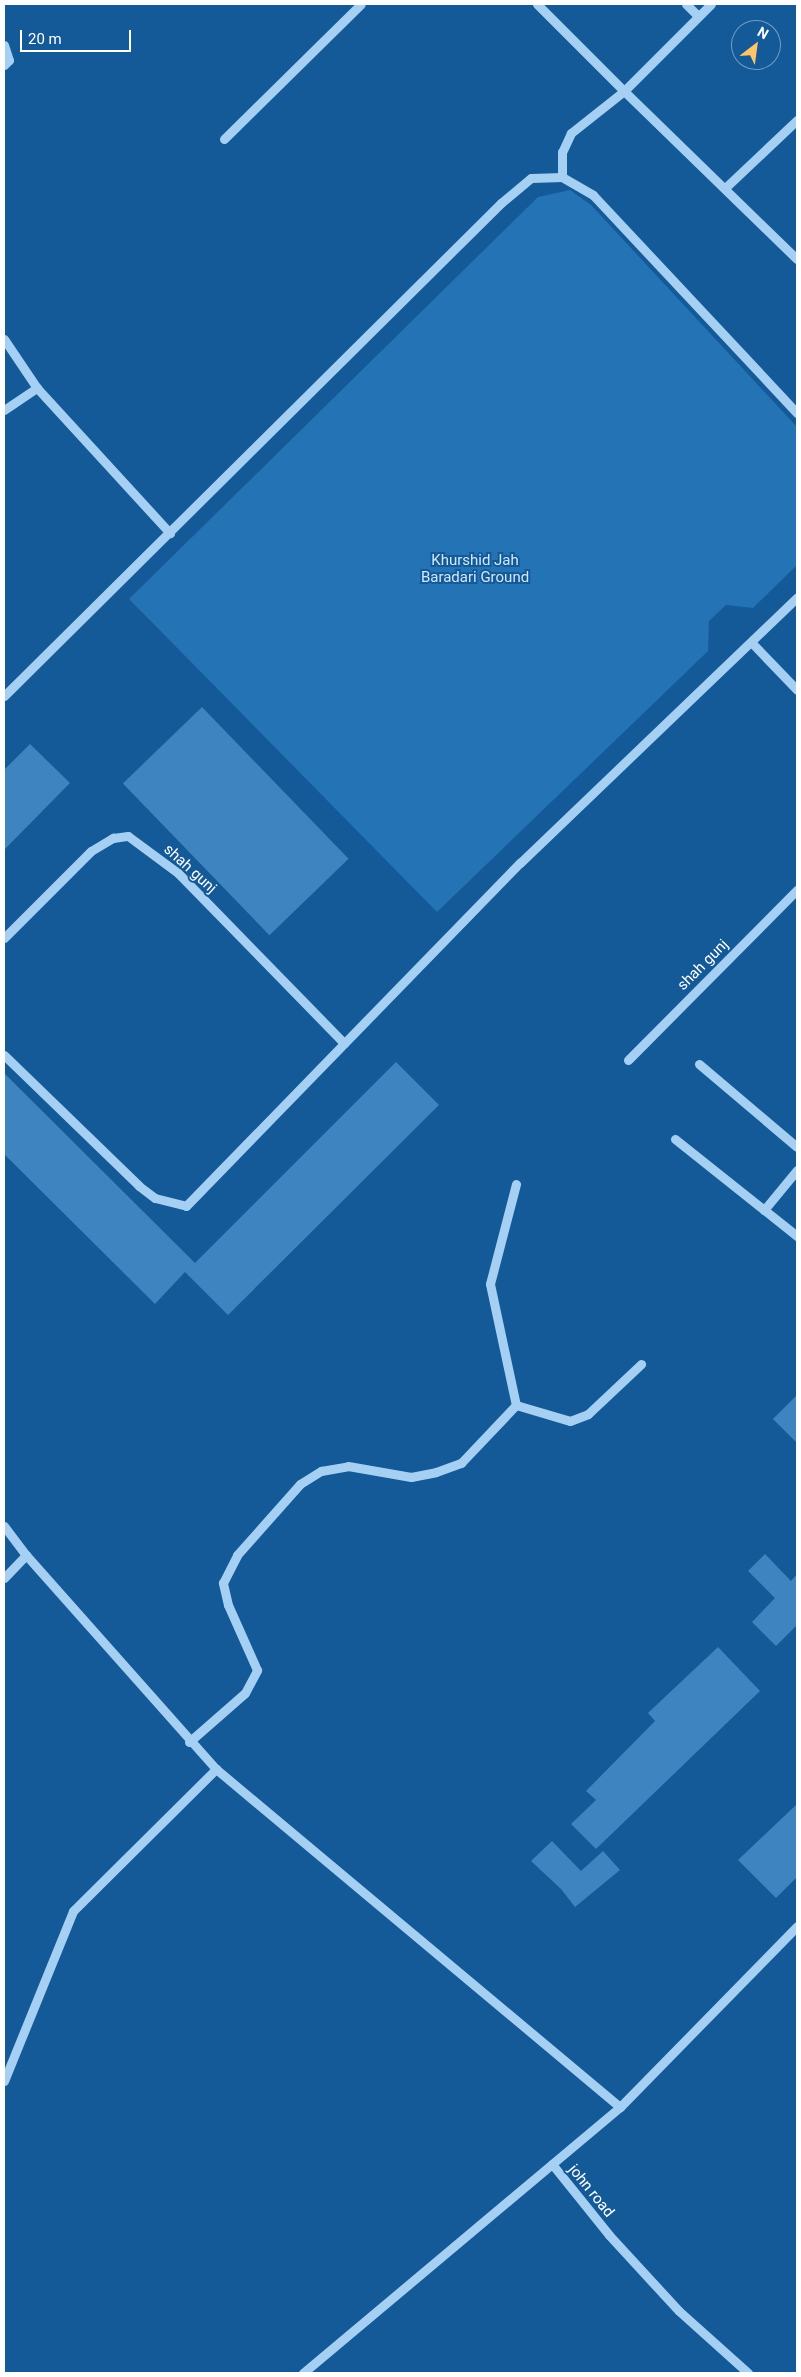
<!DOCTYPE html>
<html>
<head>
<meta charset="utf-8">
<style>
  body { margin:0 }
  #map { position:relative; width:801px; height:2377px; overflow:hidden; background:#145a98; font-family:Roboto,sans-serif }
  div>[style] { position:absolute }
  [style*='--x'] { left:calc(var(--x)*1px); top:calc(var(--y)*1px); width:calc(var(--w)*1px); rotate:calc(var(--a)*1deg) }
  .green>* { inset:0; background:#2373b5 }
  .building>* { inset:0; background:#3d84c0; transform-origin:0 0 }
  .minor>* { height:9px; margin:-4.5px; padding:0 4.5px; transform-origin:4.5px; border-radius:4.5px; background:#a6d0f3 }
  span { translate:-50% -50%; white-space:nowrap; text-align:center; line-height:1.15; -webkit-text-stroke:4px #145a98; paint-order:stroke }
  .park-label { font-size:15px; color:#cee8fd }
  .street-label { font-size:15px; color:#fff }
  .frame { position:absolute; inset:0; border:5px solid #fff; pointer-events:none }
  .north { position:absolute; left:731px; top:20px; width:50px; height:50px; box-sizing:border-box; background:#145a98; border:1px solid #729cc1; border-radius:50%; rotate:30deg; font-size:14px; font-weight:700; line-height:20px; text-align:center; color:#fff }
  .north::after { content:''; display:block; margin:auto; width:18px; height:22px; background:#ffc568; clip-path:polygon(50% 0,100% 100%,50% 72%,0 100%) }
  .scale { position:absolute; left:20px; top:30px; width:111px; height:22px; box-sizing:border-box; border:2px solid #fff; border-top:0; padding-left:6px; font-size:15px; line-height:18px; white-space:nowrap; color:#fff; -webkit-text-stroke:4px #145a98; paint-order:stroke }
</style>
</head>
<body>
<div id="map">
  <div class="green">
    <div style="clip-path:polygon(570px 190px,591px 205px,797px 427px,797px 565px,753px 608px,726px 605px,709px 621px,708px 651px,437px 912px,129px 599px,538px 197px)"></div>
  </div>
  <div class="building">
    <div style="left:202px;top:707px;width:211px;height:110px;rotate:46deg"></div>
    <div style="clip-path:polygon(30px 744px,70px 783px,4px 850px,4px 770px)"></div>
    <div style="clip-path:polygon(396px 1062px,439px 1105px,228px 1315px,185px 1272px,155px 1304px,4px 1154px,4px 1073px,195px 1263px)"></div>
    <div style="clip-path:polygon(797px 1395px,797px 1443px,773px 1419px)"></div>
    <div style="clip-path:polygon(765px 1554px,791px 1581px,797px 1574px,797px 1625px,776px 1646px,752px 1622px,775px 1598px,748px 1571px)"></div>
    <div style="clip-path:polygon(718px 1647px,760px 1691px,596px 1849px,571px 1824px,596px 1800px,586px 1791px,655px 1721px,648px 1713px)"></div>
    <div style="clip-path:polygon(797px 1804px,797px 1877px,776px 1898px,738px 1860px)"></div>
    <div style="clip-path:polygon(552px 1841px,581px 1871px,603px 1851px,620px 1870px,575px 1907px,561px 1889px,531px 1861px)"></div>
  </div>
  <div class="minor">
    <div style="--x:537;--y:4;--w:123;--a:45"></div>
    <div style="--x:624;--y:91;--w:68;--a:141.6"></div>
    <div style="--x:571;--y:133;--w:21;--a:115"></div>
    <div style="--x:562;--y:152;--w:25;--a:90"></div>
    <div style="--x:686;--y:4;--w:17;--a:45"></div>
    <div style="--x:711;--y:4;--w:123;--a:135"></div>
    <div style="--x:624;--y:91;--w:241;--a:44.2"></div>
    <div style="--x:4;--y:45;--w:16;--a:72"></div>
    <div style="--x:9;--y:60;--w:7;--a:135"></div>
    <div style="--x:224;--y:139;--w:192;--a:-44.6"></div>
    <div style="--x:725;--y:188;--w:99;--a:-43.4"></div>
    <div style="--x:4;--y:339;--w:59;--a:56"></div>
    <div style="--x:37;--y:388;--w:197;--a:47.5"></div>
    <div style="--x:4;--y:410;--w:40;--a:-34"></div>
    <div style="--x:752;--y:643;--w:65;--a:46.2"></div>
    <div style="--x:4;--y:696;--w:700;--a:-44.77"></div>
    <div style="--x:501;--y:203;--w:39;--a:-40"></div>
    <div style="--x:531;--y:178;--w:31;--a:-2"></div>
    <div style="--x:562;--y:177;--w:36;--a:30"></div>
    <div style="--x:593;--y:195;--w:299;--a:46.9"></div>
    <div style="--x:4;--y:938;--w:123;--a:-45"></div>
    <div style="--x:91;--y:851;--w:26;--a:-31"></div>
    <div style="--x:113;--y:838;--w:15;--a:-8"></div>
    <div style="--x:128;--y:836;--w:62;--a:36.5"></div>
    <div style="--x:178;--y:873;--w:238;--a:45.7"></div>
    <div style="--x:4;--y:1055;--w:188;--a:44.1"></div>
    <div style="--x:139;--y:1186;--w:20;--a:37"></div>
    <div style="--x:155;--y:1198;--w:32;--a:14"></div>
    <div style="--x:186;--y:1206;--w:479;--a:-45.8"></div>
    <div style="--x:520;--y:863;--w:384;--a:-43.8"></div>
    <div style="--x:628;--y:1060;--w:240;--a:-45.2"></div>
    <div style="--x:699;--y:1064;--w:128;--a:40.3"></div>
    <div style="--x:675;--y:1139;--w:156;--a:38.5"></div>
    <div style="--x:516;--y:1184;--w:103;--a:104.6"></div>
    <div style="--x:490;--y:1284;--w:124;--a:77.9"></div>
    <div style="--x:764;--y:1210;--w:52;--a:-50.5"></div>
    <div style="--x:4;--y:1526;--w:36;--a:53"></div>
    <div style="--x:26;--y:1555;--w:286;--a:48.4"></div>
    <div style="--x:216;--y:1769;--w:527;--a:39.92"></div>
    <div style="--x:4;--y:1578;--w:32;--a:-46"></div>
    <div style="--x:189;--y:1742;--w:74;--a:-41.2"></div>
    <div style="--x:245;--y:1693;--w:26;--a:-62"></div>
    <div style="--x:257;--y:1670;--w:71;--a:-114"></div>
    <div style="--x:228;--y:1605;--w:23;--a:-103"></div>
    <div style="--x:223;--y:1583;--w:31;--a:-63"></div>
    <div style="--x:237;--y:1555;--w:95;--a:-48.4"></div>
    <div style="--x:300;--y:1484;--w:25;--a:-32"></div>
    <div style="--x:321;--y:1471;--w:27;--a:-10"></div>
    <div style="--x:348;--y:1466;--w:64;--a:9.9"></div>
    <div style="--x:411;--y:1477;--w:25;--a:-11"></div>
    <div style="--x:436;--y:1472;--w:27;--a:-20"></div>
    <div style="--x:461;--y:1463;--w:80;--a:-46.5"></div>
    <div style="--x:516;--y:1405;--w:56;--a:16.5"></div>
    <div style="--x:570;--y:1421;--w:19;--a:-21"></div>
    <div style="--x:588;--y:1414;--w:73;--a:-43.3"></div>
    <div style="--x:4;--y:2081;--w:183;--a:-67.9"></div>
    <div style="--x:73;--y:1911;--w:202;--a:-44.8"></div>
    <div style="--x:552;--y:2164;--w:91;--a:51.2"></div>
    <div style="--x:609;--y:2235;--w:103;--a:47.4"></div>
    <div style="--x:679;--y:2311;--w:93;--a:41.9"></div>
    <div style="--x:303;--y:2373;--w:414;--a:-40"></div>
    <div style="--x:620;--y:2107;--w:253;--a:-45.6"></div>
  </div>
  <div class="park-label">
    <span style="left:475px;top:569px">Khurshid Jah<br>Baradari Ground</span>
  </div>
  <div class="street-label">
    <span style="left:190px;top:869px;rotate:42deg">shah gunj</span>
    <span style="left:703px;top:965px;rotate:-45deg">shah gunj</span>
    <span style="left:591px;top:2191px;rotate:51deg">john road</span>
  </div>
  <div class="frame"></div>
  <div class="north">N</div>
  <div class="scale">20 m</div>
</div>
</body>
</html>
